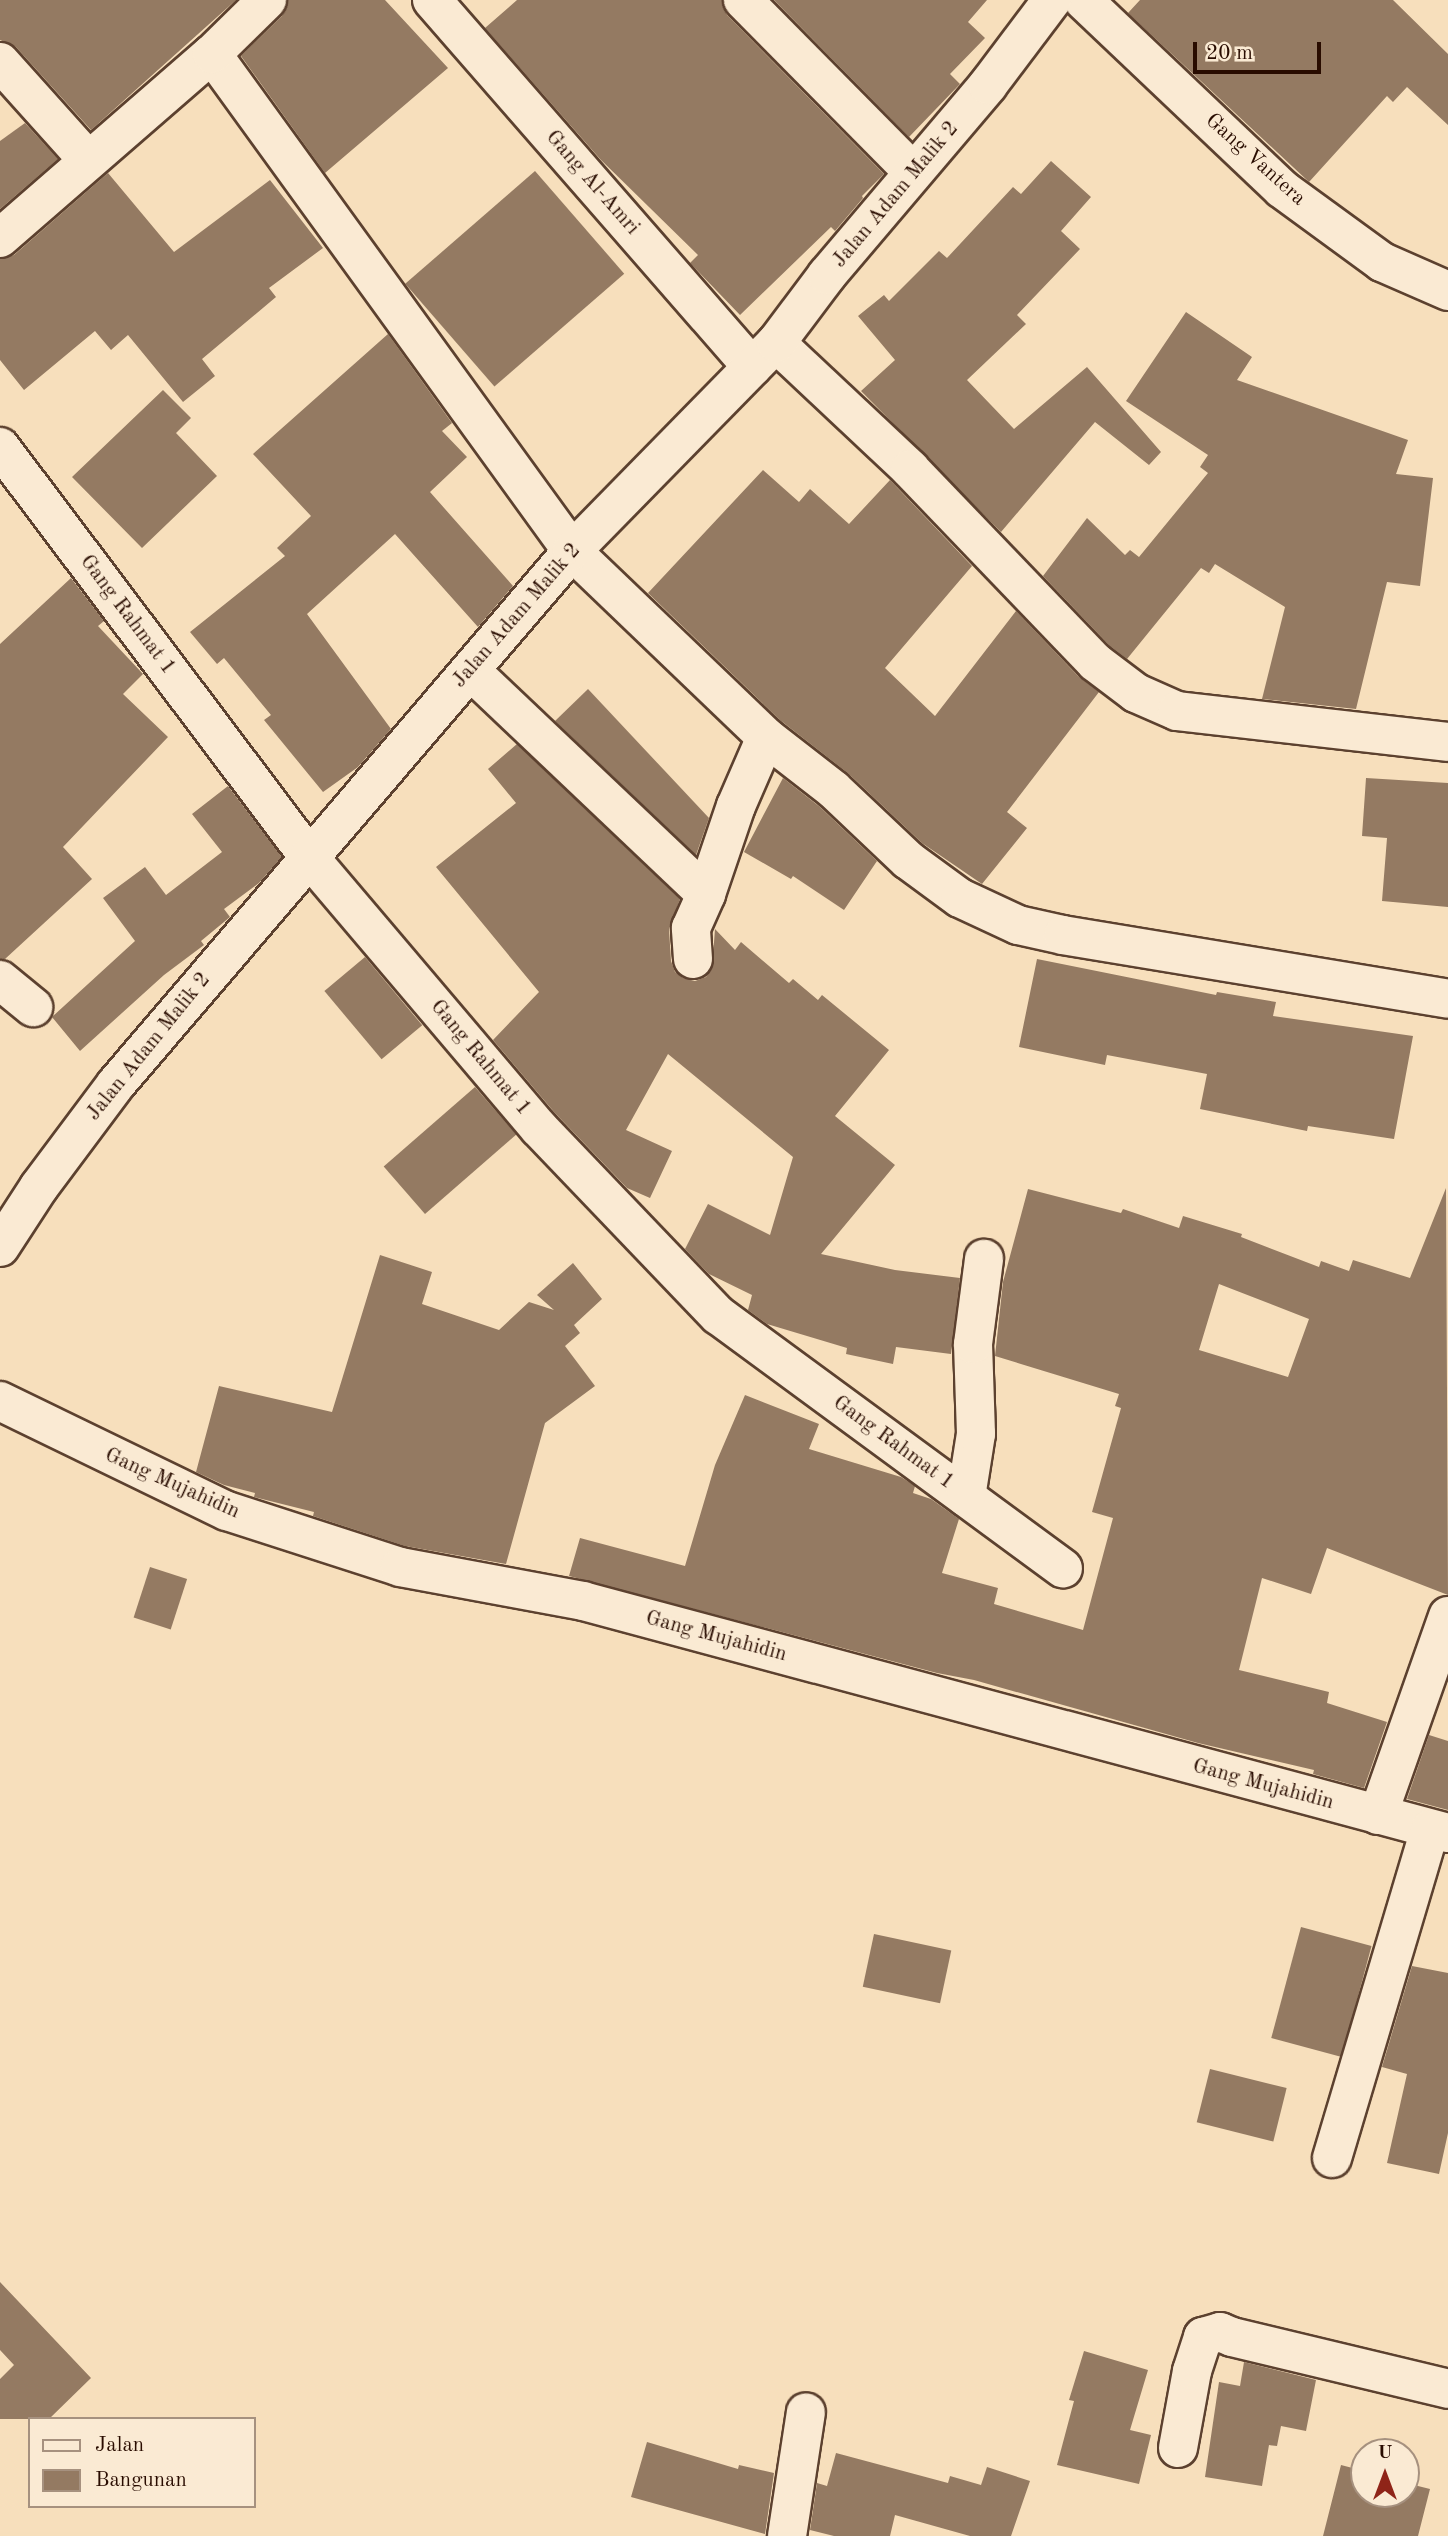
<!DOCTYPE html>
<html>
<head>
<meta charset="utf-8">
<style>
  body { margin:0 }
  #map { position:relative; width:1448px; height:2536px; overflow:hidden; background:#f7dfbc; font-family:"Old Standard TT",serif }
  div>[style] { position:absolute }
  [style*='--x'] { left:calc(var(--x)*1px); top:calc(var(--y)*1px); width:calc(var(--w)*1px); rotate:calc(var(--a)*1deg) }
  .building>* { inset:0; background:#947a62; transform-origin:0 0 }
  .roads { filter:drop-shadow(2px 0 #5c412f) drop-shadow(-2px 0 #5c412f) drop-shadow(0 2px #5c412f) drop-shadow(0 -2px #5c412f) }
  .street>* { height:38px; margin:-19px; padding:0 19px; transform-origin:19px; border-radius:19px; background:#faead3 }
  span { translate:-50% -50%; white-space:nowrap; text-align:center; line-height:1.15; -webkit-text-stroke:5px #faead3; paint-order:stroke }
  .street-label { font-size:21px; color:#290c00 }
  .legend { position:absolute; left:28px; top:2417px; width:228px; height:91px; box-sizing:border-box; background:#faead3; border:2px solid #a6917f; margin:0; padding:9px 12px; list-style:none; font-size:21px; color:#290c00 }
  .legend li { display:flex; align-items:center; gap:14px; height:35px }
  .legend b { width:35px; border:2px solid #a6917f }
  .north { position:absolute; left:1350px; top:2438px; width:70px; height:70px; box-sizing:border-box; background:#faead3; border:2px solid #a6917f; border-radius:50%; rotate:0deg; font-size:19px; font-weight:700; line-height:28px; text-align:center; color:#290c00 }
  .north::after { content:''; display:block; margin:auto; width:24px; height:32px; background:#8f2418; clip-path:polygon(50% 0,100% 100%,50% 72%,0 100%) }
  .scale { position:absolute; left:1193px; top:42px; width:128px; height:32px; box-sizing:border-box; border:4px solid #290c00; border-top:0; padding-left:9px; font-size:21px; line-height:24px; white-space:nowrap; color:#290c00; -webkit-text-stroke:5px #faead3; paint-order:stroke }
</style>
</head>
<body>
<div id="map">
  <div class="building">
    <div style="clip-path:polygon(0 0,236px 0,91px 130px,16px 47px,0 40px)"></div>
    <div style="clip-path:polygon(288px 0,385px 0,448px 68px,325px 173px,241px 56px,282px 16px)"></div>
    <div style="clip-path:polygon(517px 0,722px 0,727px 15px,884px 174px,862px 196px,863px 198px,835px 231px,831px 227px,740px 315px,690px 263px,698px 255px,601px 160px,485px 28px)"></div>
    <div style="clip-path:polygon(774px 0,987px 0,968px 22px,985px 38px,950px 74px,960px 84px,909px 137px)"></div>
    <div style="clip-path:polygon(1140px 0,1393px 0,1448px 54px,1448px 125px,1407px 87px,1393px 102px,1387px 96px,1309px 182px,1128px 13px)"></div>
    <div style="clip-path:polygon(25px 123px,58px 159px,0 209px,0 141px)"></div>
    <div style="clip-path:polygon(1051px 161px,1091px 197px,1061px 231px,1080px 249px,1017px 315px,1026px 324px,967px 380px,1014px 429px,1087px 367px,1161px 452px,1149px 465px,1095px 422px,1001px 532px,861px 391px,895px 360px,858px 316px,884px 295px,889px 301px,939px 251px,947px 258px,1013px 187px,1021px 194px)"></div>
    <div style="left:535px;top:171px;width:136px;height:172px;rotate:49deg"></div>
    <div style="clip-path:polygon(108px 173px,174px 252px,270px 180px,323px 248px,269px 288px,276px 297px,202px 359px,215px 376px,183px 402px,128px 335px,111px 350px,95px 331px,24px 390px,0 360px,0 259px,14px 255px)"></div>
    <div style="clip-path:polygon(1186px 312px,1252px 357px,1237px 380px,1408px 440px,1396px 474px,1433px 478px,1420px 586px,1387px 582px,1356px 709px,1262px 699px,1285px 607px,1215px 564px,1209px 573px,1201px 568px,1127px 659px,1110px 646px,1043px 576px,1087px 518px,1125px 555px,1130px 550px,1139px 557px,1208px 473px,1200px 467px,1208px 455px,1126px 401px)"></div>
    <div style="clip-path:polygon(388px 334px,452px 423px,442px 431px,467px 457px,430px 492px,513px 586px,478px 627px,395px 534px,307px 614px,391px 729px,358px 767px,323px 792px,264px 720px,271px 715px,224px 658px,217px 664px,190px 632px,285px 556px,277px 548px,311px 516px,253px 454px)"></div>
    <div style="clip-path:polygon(163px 390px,191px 418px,176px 433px,217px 476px,142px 548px,72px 477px)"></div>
    <div style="clip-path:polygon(763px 470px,799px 502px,810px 489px,849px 524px,890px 480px,972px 566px,885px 668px,935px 716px,1016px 611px,1079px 677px,1099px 692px,1007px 812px,1027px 828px,982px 884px,922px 843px,849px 774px,780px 720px,648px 593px)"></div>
    <div style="clip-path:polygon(71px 578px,104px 621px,98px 626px,143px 674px,123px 694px,168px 737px,63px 847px,92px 879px,5px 959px,0 959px,0 644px)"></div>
    <div style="clip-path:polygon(588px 689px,709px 818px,696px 855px,555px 721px)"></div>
    <div style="clip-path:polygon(517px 744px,680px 899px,669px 929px,671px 961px,675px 972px,683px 978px,695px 981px,706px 977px,712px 969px,715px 929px,735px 950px,741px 942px,789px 983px,793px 979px,818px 1000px,822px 995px,889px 1050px,835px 1116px,895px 1165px,821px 1254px,895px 1270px,960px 1278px,951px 1354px,896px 1347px,893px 1364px,846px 1354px,847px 1348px,767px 1324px,748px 1310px,752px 1295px,709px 1274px,685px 1249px,708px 1204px,770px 1235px,793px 1157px,668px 1054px,626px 1130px,672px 1151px,650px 1198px,627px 1188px,555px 1113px,493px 1040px,539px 992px,436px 867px,516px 803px,488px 769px)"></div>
    <div style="clip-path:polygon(783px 778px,820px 807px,877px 861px,844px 910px,793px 876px,791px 879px,744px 852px)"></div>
    <div style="clip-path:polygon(1366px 778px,1448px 783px,1448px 907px,1382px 901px,1387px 838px,1362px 836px)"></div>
    <div style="clip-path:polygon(228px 786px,282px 857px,259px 883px,224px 909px,230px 917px,201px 941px,204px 945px,164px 975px,80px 1051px,52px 1017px,135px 941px,103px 898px,145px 867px,166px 895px,222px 852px,192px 814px)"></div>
    <div style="left:365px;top:957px;width:89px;height:53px;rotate:50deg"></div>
    <div style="clip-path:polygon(1037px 959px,1216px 995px,1217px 992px,1276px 1002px,1273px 1016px,1413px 1036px,1394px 1139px,1308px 1126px,1307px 1131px,1200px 1109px,1207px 1074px,1107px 1055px,1105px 1065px,1019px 1047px)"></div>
    <div style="left:475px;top:1087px;width:63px;height:121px;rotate:49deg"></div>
    <div style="clip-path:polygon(evenodd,1446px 1188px,1448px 1595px,1327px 1548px,1311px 1594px,1262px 1578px,1239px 1670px,1329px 1692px,1327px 1703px,1387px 1722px,1364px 1788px,1313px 1774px,1314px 1770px,1198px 1743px,974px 1680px,937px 1673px,569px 1576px,580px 1538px,685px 1566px,715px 1465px,745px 1395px,819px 1424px,809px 1449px,901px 1477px,915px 1486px,913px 1493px,931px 1499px,959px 1519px,942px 1573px,998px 1588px,994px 1604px,1083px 1630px,1113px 1518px,1092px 1512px,1121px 1408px,1115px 1406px,1119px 1394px,995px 1356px,1003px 1282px,1028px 1189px,1121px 1213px,1123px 1209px,1179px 1228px,1183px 1216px,1242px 1234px,1241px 1237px,1319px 1267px,1321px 1261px,1349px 1271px,1353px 1260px,1410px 1278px,1446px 1188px,1219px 1284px,1309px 1319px,1288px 1377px,1199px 1350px,1219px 1284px)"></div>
    <div style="clip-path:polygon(380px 1255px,432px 1272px,422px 1304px,499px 1330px,529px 1302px,554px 1310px,537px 1295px,573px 1263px,602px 1299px,574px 1325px,580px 1333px,565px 1346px,595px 1386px,545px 1423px,506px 1564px,405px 1546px,313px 1516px,314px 1512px,254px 1497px,255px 1493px,224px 1485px,196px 1472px,219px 1386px,332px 1412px)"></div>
    <div style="left:150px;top:1567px;width:39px;height:53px;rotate:18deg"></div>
    <div style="clip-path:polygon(1429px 1735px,1448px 1741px,1448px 1810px,1407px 1799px)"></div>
    <div style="left:1301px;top:1927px;width:73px;height:115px;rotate:15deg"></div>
    <div style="left:874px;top:1934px;width:79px;height:54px;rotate:12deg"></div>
    <div style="clip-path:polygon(1412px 1966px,1448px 1973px,1448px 2133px,1439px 2174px,1387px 2163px,1407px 2074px,1382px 2067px)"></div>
    <div style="left:1210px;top:2069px;width:79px;height:55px;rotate:14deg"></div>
    <div style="clip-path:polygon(0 2282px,91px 2378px,49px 2419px,0 2419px,0 2379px,14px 2365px,0 2350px)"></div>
    <div style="clip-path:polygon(1084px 2351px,1148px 2370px,1130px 2430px,1151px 2435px,1139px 2484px,1057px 2465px,1074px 2401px,1069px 2400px)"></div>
    <div style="clip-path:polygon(1244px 2362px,1316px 2380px,1306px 2431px,1281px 2426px,1277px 2446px,1269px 2445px,1262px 2486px,1205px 2477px,1219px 2382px,1240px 2386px)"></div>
    <div style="clip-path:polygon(647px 2442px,738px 2469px,739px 2465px,774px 2473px,765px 2534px,631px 2497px)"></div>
    <div style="clip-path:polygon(836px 2453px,948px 2483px,950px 2476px,981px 2485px,987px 2467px,1030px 2481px,1011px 2536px,970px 2536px,895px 2515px,890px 2536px,834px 2536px,810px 2530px,817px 2483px,827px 2486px)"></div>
    <div style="clip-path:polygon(1341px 2465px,1364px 2471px,1364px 2494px,1406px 2494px,1406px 2483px,1430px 2489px,1418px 2536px,1323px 2536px)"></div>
  </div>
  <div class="roads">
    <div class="street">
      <div style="--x:432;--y:0;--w:487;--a:48.9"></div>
      <div style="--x:743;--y:0;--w:242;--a:45.3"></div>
      <div style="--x:1083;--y:0;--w:274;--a:43.5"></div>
      <div style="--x:1282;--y:189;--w:124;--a:36.1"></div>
      <div style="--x:1382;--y:262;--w:72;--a:23.7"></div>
      <div style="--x:212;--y:54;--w:614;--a:54.08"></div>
      <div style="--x:572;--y:551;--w:269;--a:43.8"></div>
      <div style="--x:766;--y:737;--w:86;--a:37.9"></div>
      <div style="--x:834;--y:790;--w:102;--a:43.4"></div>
      <div style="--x:908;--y:860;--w:64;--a:36.2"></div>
      <div style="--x:960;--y:898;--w:64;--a:25"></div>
      <div style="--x:1018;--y:925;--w:46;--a:12.5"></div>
      <div style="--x:1063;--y:935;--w:390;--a:9.4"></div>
      <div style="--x:0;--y:62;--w:132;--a:48.1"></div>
      <div style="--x:0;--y:238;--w:281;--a:-41"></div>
      <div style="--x:212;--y:54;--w:77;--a:-44.5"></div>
      <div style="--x:776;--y:343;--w:184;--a:43.2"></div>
      <div style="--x:910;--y:469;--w:267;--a:46.2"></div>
      <div style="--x:1095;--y:662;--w:51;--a:37.1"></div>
      <div style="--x:1136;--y:693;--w:45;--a:23.7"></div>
      <div style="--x:1177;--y:711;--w:273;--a:6.5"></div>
      <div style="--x:0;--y:447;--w:513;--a:53"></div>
      <div style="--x:309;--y:857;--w:355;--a:49.7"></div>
      <div style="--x:539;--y:1128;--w:259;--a:46.3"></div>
      <div style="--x:718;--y:1315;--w:428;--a:36.3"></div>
      <div style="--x:471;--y:671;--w:324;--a:43.5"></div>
      <div style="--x:693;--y:959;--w:31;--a:-94"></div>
      <div style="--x:691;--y:928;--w:37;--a:-66"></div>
      <div style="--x:706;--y:894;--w:93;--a:-71.2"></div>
      <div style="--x:736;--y:806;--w:75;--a:-66.5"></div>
      <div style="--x:0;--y:980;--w:43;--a:39.3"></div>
      <div style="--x:0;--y:1247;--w:72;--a:-57"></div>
      <div style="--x:39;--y:1187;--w:129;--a:-53.2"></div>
      <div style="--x:116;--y:1084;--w:701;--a:-49.45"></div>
      <div style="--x:572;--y:551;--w:291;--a:-45.6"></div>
      <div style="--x:776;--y:343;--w:85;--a:-53.1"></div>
      <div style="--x:827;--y:275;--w:249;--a:-49.7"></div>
      <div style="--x:988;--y:85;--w:106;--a:-53"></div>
      <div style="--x:0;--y:1401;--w:252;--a:25.9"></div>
      <div style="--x:227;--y:1511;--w:182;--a:17.9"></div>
      <div style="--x:400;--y:1567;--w:186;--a:10.5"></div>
      <div style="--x:583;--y:1601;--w:896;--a:15.01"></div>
      <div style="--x:966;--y:1497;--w:64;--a:-81"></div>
      <div style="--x:976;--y:1434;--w:90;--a:-91.9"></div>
      <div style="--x:973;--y:1344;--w:86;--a:-82.6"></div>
      <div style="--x:1378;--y:1815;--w:211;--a:-70.6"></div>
      <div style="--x:1332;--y:2158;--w:343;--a:-73.4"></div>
      <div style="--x:1178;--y:2448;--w:78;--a:-79.7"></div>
      <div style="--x:1192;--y:2371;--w:36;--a:-72"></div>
      <div style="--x:1203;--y:2337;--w:18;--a:-16"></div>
      <div style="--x:1220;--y:2332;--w:13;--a:23"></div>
      <div style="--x:1232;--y:2337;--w:222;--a:13.5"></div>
      <div style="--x:787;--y:2536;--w:125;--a:-81.3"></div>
    </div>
  </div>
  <div class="street-label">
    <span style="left:1255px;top:160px;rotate:42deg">Gang Vantera</span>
    <span style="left:592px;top:183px;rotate:49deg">Gang Al-Amri</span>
    <span style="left:896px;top:195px;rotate:-50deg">Jalan Adam Malik 2</span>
    <span style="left:127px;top:615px;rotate:53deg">Gang Rahmat 1</span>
    <span style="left:517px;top:616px;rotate:-49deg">Jalan Adam Malik 2</span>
    <span style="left:149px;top:1047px;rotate:-51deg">Jalan Adam Malik 2</span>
    <span style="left:480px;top:1058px;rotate:50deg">Gang Rahmat 1</span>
    <span style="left:893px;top:1443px;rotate:36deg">Gang Rahmat 1</span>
    <span style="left:172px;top:1484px;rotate:24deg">Gang Mujahidin</span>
    <span style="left:716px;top:1637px;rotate:15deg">Gang Mujahidin</span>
    <span style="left:1263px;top:1785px;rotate:15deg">Gang Mujahidin</span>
  </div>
  <ul class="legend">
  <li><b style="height:9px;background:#faead3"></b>Jalan</li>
  <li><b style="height:19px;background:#947a62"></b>Bangunan</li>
  </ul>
  <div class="north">U</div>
  <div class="scale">20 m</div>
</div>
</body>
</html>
